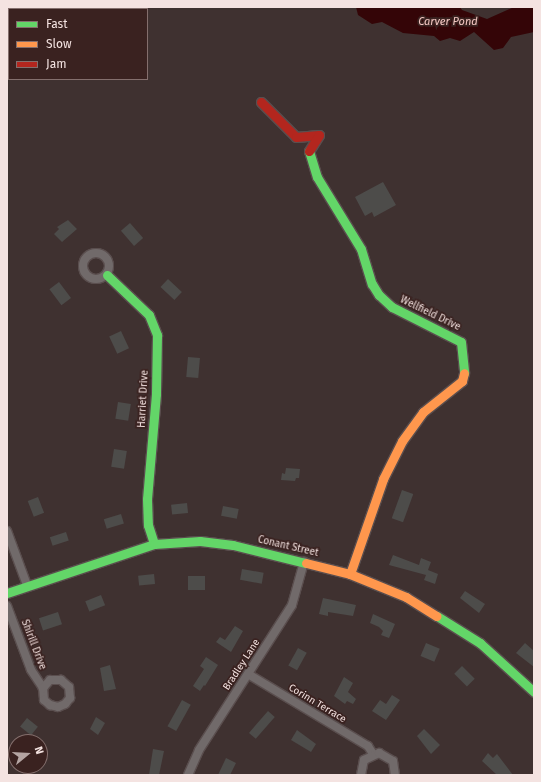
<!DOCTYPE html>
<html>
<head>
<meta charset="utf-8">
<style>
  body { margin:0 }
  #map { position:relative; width:541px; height:782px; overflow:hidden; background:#3f3130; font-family:"Fira Sans",sans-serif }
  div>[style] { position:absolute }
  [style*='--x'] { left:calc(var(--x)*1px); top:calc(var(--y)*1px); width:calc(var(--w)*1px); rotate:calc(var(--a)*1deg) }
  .water>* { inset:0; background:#340507 }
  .building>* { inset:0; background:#4d4c4a; transform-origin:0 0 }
  .roads { filter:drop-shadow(1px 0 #5a4e4e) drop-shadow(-1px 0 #5a4e4e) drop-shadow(0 1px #5a4e4e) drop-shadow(0 -1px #5a4e4e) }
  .street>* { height:8px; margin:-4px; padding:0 4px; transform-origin:4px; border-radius:4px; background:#716a6a }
  .street>.ring { margin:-4px; padding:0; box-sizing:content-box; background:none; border:8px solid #716a6a; border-radius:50% }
  .fast>* { height:9px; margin:-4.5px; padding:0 4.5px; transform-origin:4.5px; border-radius:4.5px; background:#63d668 }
  .slow>* { height:9px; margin:-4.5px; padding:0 4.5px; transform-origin:4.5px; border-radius:4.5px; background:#ff974d }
  .jam>* { height:9px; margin:-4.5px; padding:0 4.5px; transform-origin:4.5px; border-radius:4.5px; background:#b3261e }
  span { translate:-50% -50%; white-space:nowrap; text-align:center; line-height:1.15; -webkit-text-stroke:3.5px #3a2220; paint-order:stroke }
  .street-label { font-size:10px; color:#f4e3e1 }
  .water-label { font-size:11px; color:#f4c7c2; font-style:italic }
  .frame { position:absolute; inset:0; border:8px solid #f4e3e1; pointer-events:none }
  .legend { position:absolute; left:8px; top:8px; width:140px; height:72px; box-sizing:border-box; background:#3a2220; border:1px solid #846f6d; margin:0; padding:5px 7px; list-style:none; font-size:12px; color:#f4e3e1 }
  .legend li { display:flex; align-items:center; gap:8px; height:20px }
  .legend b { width:20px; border:1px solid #846f6d }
  .north { position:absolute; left:8px; top:734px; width:40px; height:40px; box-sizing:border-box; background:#3a2220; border:1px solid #846f6d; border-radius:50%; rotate:72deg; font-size:11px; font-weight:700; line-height:16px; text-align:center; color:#f4e3e1 }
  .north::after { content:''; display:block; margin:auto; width:14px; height:18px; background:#b5a5a3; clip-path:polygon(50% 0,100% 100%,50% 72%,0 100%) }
</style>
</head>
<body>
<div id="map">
  <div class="water">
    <div style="clip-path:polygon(356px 7px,460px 7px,462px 10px,487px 19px,514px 7px,534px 7px,534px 32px,511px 37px,503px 48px,494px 50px,474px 32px,460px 41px,450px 38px,440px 41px,434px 36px,403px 33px,382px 22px,372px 24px,358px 15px)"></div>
  </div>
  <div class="building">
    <div style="clip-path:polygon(383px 182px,396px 205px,374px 217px,372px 212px,365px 216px,355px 197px)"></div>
    <div style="clip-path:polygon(68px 220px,77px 229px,62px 242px,54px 234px,59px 229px,57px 227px)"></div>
    <div style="left:130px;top:223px;width:20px;height:12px;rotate:49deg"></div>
    <div style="left:168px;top:279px;width:19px;height:11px;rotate:43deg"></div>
    <div style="left:59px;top:282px;width:20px;height:12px;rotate:53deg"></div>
    <div style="left:121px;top:331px;width:19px;height:13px;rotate:65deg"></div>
    <div style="left:188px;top:357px;width:12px;height:20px;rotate:5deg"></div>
    <div style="left:118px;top:402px;width:13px;height:17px;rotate:9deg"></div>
    <div style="left:114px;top:449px;width:13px;height:18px;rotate:9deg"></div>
    <div style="clip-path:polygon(286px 468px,300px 469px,299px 478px,296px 478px,295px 481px,281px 480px,282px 473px,285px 474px)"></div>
    <div style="left:402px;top:490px;width:12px;height:30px;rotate:20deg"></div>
    <div style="left:38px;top:497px;width:17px;height:11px;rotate:69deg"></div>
    <div style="left:187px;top:503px;width:10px;height:16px;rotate:84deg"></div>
    <div style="left:223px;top:506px;width:16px;height:10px;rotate:11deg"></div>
    <div style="left:121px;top:514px;width:10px;height:18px;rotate:73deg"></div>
    <div style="left:66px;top:532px;width:9px;height:17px;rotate:72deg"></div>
    <div style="clip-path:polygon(393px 555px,419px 565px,421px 558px,431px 562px,428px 570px,438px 574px,435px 584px,424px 580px,426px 575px,389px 565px)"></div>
    <div style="left:242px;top:569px;width:22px;height:11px;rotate:10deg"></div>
    <div style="left:154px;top:574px;width:10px;height:16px;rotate:84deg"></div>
    <div style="left:188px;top:576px;width:17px;height:14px"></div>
    <div style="clip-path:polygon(465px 591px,485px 604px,479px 613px,460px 598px)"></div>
    <div style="left:101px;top:595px;width:11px;height:17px;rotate:68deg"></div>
    <div style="clip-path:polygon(323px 598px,356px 605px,353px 616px,328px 612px,328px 616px,319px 614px)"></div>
    <div style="left:58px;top:612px;width:13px;height:20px;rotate:72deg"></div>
    <div style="clip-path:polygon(373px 614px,395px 624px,389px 638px,381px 635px,383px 631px,379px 627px,370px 623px)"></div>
    <div style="clip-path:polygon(235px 626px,243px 631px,231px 652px,216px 642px,220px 637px,225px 640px)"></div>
    <div style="left:426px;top:643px;width:15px;height:14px;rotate:23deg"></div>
    <div style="clip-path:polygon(525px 643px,534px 651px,534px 667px,516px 653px)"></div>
    <div style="left:298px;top:648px;width:10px;height:20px;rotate:29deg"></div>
    <div style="clip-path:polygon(206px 657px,218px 665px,205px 686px,204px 685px,200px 691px,193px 686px,204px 669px,200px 666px)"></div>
    <div style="clip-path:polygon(110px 665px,116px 689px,104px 691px,100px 668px)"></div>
    <div style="left:462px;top:666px;width:18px;height:11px;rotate:45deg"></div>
    <div style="clip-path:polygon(344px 677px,353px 683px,348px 692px,356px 699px,353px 704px,347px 701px,345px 704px,334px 696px)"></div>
    <div style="clip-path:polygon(392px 695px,400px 700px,386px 720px,372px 711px,380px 700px,386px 704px)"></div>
    <div style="left:182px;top:700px;width:10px;height:30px;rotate:29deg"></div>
    <div style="left:268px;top:711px;width:9px;height:29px;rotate:41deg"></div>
    <div style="clip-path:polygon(96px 717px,105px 723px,98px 735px,90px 729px)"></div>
    <div style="left:27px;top:718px;width:14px;height:11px;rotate:39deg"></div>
    <div style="clip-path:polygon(424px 729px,440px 745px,431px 754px,417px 736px)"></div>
    <div style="clip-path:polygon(297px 730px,316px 744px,311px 752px,291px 740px)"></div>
    <div style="clip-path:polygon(153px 749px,164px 751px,159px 775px,149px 775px)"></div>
    <div style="clip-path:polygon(488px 753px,493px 758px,497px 754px,513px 775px,497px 775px,482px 761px)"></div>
    <div style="clip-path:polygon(226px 758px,236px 763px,230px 775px,218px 775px)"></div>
  </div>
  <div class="roads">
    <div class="street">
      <div class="ring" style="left:83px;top:253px;width:18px;height:18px"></div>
      <div style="--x:7;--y:531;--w:58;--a:69.7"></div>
      <div style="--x:7;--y:606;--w:68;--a:69.4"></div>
      <div style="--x:31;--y:670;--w:22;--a:56"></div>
      <div style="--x:43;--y:688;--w:12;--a:85"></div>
      <div style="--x:44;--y:700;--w:8;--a:40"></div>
      <div style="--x:50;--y:705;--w:8;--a:14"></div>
      <div style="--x:58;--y:707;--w:8;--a:-23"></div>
      <div style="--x:65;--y:704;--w:8;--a:-50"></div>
      <div style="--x:70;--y:698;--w:11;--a:-95"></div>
      <div style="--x:69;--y:687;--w:11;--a:-139"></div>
      <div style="--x:61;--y:680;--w:11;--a:180"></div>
      <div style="--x:50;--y:680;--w:11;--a:131"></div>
      <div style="--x:248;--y:674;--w:140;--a:31"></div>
      <div style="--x:368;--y:746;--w:9;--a:58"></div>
      <div style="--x:188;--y:775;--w:27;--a:-66"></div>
      <div style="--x:199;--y:750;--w:172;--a:-57.3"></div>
      <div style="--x:292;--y:605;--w:45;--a:-74.4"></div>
      <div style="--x:361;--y:775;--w:15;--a:-79"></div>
      <div style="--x:364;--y:760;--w:17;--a:-25"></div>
      <div style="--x:379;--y:753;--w:16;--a:30"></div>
      <div style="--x:393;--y:761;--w:14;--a:82"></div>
    </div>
    <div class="fast">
      <div style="--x:309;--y:151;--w:27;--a:73"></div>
      <div style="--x:317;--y:177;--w:84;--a:58.6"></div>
      <div style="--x:361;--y:249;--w:37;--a:73"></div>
      <div style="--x:372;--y:284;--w:13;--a:58"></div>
      <div style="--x:379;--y:295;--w:18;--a:43"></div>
      <div style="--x:392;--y:307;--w:77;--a:26.9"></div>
      <div style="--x:461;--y:342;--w:31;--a:84"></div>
      <div style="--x:107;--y:275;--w:58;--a:43.6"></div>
      <div style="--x:149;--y:315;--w:22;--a:68"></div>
      <div style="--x:157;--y:335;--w:59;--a:91"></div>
      <div style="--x:156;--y:394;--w:105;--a:94.9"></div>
      <div style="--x:147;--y:499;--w:26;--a:88"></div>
      <div style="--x:148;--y:525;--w:20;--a:72"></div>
      <div style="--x:7;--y:593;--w:155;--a:-18.4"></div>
      <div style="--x:154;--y:544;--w:46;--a:-3.7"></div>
      <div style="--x:200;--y:541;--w:33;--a:7"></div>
      <div style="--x:233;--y:545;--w:75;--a:13.9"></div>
      <div style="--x:437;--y:616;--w:51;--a:32.1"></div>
      <div style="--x:480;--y:643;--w:73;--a:42.2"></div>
    </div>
    <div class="slow">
      <div style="--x:306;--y:563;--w:45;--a:14"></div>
      <div style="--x:350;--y:574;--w:61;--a:22.3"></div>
      <div style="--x:406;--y:597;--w:36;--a:32"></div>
      <div style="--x:350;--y:574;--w:101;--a:-70.8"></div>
      <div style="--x:383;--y:479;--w:42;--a:-63.4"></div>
      <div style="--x:402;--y:441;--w:36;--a:-54"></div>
      <div style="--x:423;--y:412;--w:50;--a:-38.5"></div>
      <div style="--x:462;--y:381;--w:8;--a:-76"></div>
    </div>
    <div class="jam">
      <div style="--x:261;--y:102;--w:49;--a:45"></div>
      <div style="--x:296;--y:137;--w:23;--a:-5"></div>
      <div style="--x:319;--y:135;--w:19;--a:122"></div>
    </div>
  </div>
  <div class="street-label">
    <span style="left:430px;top:314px;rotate:26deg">Wellfield Drive</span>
    <span style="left:144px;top:399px;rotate:-87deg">Harriet Drive</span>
    <span style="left:288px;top:547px;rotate:13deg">Conant Street</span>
    <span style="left:33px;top:645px;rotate:69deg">Shirill Drive</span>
    <span style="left:242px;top:665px;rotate:-57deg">Bradley Lane</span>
    <span style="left:317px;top:704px;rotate:31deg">Corinn Terrace</span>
  </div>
  <div class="water-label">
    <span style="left:448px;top:22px">Carver Pond</span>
  </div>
  <div class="frame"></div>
  <ul class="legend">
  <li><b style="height:5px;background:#63d668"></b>Fast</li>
  <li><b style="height:5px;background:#ff974d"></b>Slow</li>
  <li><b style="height:5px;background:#b3261e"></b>Jam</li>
  </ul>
  <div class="north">N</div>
</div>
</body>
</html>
